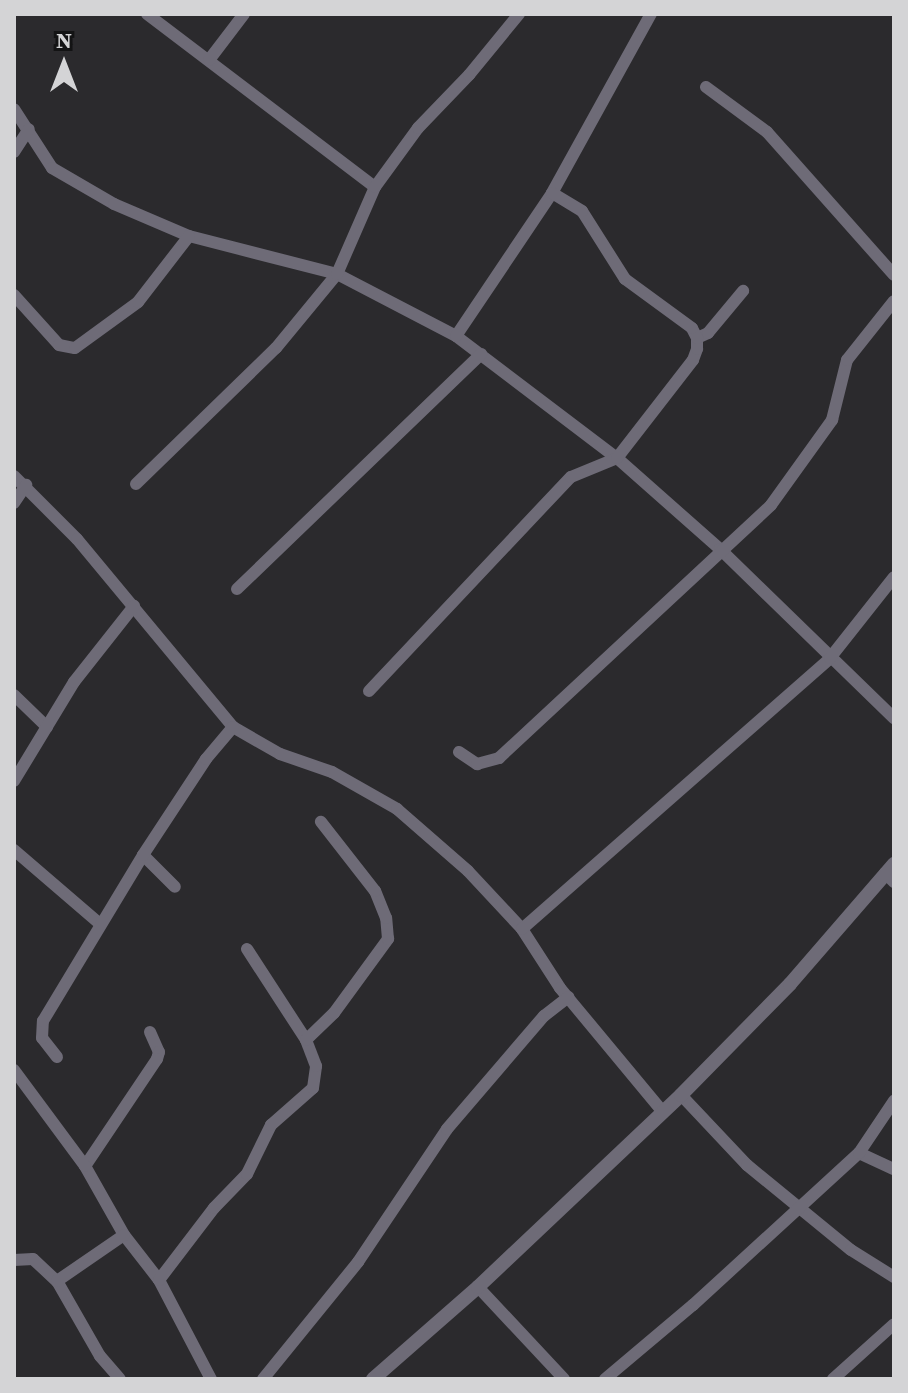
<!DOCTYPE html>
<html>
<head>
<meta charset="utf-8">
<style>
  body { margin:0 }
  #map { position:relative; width:908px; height:1393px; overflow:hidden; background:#2b2a2d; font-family:"Source Serif 4",serif }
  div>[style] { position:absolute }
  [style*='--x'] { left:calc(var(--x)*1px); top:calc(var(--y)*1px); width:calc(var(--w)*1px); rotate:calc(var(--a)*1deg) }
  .minor>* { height:12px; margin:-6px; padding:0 6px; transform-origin:6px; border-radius:6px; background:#6e6b77 }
  .tertiary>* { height:14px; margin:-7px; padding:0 7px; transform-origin:7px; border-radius:7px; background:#6e6b77 }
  span { translate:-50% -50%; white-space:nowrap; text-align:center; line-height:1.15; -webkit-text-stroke:8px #131314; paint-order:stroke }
  .frame { position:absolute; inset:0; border:16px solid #d4d4d6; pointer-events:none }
  .north { position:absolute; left:24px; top:24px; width:80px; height:80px; -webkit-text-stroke:6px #131314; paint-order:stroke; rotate:0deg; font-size:22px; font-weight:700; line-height:32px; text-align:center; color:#d4d4d6 }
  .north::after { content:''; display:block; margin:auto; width:28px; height:36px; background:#d4d4d6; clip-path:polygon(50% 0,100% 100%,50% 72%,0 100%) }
</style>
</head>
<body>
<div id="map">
  <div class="minor">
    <div style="--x:147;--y:14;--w:286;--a:37.2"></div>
    <div style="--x:209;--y:60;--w:58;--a:-52.7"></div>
    <div style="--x:706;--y:87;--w:76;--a:36.4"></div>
    <div style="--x:767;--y:132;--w:191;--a:48.4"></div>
    <div style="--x:14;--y:109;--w:70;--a:57.2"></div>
    <div style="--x:52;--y:168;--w:72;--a:30.1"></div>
    <div style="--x:114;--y:204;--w:82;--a:23.1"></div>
    <div style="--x:189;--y:236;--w:153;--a:14.4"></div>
    <div style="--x:337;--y:274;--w:134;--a:27.5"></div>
    <div style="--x:456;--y:336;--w:202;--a:37.2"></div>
    <div style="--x:617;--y:458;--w:137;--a:41.5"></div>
    <div style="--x:720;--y:549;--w:243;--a:44.2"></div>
    <div style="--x:14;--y:152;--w:27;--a:-57"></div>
    <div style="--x:14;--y:295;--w:67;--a:48"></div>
    <div style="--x:59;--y:345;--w:16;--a:11"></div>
    <div style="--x:75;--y:348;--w:78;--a:-36.1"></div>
    <div style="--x:138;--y:302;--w:83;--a:-52.3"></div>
    <div style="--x:456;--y:336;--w:172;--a:-56.1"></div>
    <div style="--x:552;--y:193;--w:205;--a:-61.1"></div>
    <div style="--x:697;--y:338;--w:12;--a:-24"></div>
    <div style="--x:708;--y:333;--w:55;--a:-50.2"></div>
    <div style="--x:14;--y:476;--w:89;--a:45"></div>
    <div style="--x:77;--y:539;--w:244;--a:50.3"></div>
    <div style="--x:233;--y:727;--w:54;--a:29.9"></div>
    <div style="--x:280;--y:754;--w:55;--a:19.1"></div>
    <div style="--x:332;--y:772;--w:75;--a:29.6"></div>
    <div style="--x:397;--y:809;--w:94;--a:41.1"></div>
    <div style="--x:468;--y:871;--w:79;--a:47"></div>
    <div style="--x:522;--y:929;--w:70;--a:57.2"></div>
    <div style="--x:560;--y:988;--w:161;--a:50.3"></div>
    <div style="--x:136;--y:484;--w:195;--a:-44.2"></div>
    <div style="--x:276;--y:348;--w:96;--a:-50.5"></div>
    <div style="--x:337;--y:274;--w:95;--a:-66.4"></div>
    <div style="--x:375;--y:187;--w:73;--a:-53.9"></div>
    <div style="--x:418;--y:128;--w:74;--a:-46.1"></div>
    <div style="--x:469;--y:75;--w:79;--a:-50.7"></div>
    <div style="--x:14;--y:503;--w:22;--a:-56"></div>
    <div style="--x:237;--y:589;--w:339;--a:-43.9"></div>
    <div style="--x:369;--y:691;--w:294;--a:-46.7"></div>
    <div style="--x:571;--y:477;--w:50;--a:-22.4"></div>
    <div style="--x:617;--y:458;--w:124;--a:-52.2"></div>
    <div style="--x:693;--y:360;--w:12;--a:-70"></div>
    <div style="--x:697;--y:349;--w:11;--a:-90"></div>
    <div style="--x:697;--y:338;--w:11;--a:-117"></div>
    <div style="--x:692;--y:328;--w:83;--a:-143.8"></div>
    <div style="--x:625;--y:279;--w:80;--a:-122.3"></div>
    <div style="--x:582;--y:211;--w:35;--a:-149"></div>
    <div style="--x:14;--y:695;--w:46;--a:44.1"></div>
    <div style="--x:459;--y:752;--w:22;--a:34"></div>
    <div style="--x:477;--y:764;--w:23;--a:-15"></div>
    <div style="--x:499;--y:758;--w:371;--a:-42.9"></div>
    <div style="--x:771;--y:505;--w:105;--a:-54.3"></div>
    <div style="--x:832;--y:420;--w:62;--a:-76"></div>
    <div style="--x:847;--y:360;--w:75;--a:-51.5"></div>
    <div style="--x:14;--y:781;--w:116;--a:-58.8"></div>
    <div style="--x:74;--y:682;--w:97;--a:-51.7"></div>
    <div style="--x:14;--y:850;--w:112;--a:40.7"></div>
    <div style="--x:143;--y:855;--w:45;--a:45"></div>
    <div style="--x:885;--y:873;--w:13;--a:45"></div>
    <div style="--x:522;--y:929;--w:410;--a:-41.3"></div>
    <div style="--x:830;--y:658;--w:103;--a:-51.7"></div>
    <div style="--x:247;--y:949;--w:108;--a:57"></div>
    <div style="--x:150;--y:1032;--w:22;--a:66"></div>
    <div style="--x:159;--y:1052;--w:7;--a:106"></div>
    <div style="--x:157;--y:1059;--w:129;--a:123.9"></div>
    <div style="--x:85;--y:1166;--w:79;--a:60.5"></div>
    <div style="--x:124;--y:1235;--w:57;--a:52.1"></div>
    <div style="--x:159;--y:1280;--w:112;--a:62.3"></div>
    <div style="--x:57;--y:1057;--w:24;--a:-128"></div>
    <div style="--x:42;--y:1038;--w:17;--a:-87"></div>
    <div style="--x:43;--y:1021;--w:194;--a:-58.9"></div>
    <div style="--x:143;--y:855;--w:115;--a:-56.7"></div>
    <div style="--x:206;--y:759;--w:42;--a:-49.8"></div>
    <div style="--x:14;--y:1070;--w:119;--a:53.5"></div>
    <div style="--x:681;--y:1095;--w:96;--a:46.7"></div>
    <div style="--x:747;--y:1165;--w:134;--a:39.3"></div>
    <div style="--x:851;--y:1250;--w:51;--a:32.1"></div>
    <div style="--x:859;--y:1153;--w:38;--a:25"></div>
    <div style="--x:14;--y:1260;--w:19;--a:-3"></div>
    <div style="--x:33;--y:1259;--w:33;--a:43"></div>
    <div style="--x:57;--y:1281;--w:86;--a:60.2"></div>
    <div style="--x:100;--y:1356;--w:30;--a:49"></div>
    <div style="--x:159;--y:1280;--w:91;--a:-52.6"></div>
    <div style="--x:214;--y:1208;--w:47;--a:-45.9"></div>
    <div style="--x:247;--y:1174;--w:55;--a:-63.9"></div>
    <div style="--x:271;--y:1125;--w:56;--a:-41.4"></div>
    <div style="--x:313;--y:1088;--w:22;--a:-82"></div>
    <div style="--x:316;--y:1066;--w:28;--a:-111"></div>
    <div style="--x:306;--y:1040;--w:39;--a:-44"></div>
    <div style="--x:334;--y:1013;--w:92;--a:-53.9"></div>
    <div style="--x:388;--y:939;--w:21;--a:-95"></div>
    <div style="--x:386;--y:918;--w:29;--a:-112"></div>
    <div style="--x:375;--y:891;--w:88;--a:-128"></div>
    <div style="--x:57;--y:1281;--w:81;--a:-34.5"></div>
    <div style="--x:478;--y:1287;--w:126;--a:46.9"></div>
    <div style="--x:263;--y:1379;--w:151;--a:-50.9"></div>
    <div style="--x:358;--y:1262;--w:160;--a:-56.2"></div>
    <div style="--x:447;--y:1129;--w:149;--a:-49.4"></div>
    <div style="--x:544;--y:1016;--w:31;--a:-38"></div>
    <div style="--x:605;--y:1379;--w:115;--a:-40.1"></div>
    <div style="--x:693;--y:1305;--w:225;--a:-42.5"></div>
    <div style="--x:859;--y:1153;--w:63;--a:-56.1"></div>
    <div style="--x:833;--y:1379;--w:82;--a:-42"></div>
  </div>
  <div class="tertiary">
    <div style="--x:373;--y:1379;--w:140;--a:-41.2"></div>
    <div style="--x:478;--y:1287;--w:279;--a:-43.4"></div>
    <div style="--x:681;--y:1095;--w:156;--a:-45.5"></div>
    <div style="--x:790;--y:984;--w:159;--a:-49.1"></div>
  </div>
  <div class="frame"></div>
  <div class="north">N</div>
</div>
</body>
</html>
